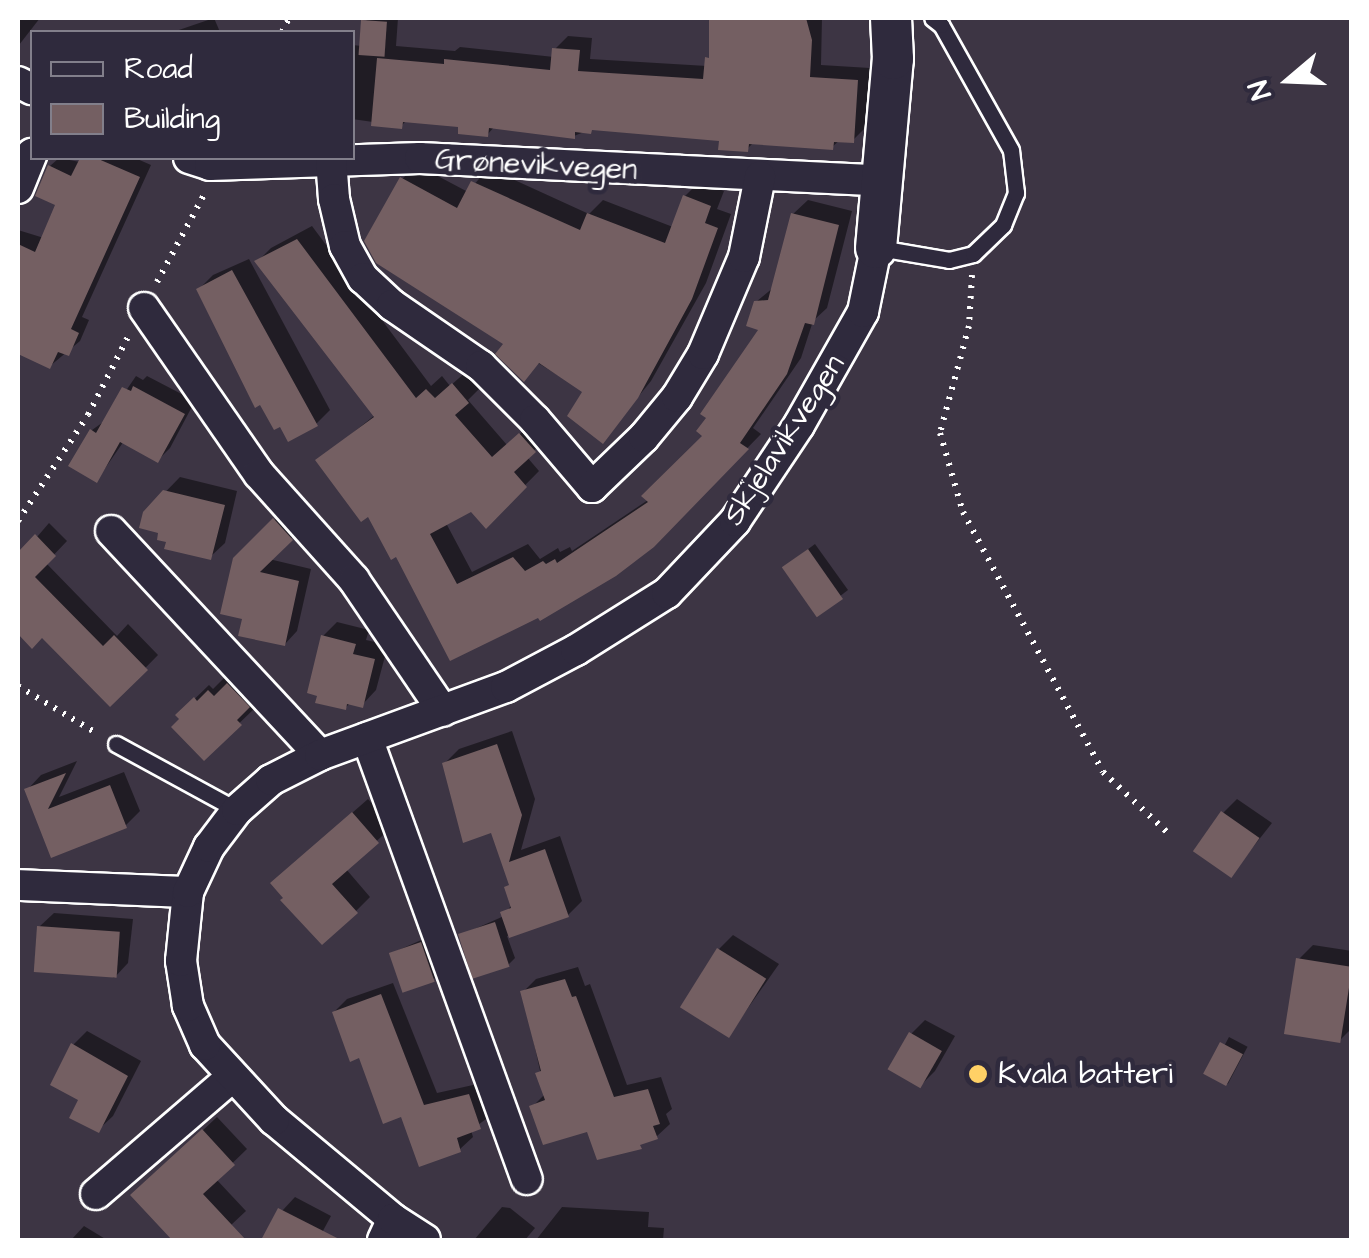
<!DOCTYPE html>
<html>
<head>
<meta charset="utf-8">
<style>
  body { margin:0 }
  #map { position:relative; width:1369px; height:1258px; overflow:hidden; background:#3d3544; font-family:"Architects Daughter",sans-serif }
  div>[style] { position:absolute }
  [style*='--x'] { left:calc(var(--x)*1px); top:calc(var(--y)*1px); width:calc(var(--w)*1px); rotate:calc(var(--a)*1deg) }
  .shadow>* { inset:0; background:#0007; transform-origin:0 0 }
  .building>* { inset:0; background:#745f62; transform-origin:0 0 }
  .path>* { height:6px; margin-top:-3px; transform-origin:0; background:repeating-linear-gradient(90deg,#fff 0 2.5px,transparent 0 10.5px) }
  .roads { filter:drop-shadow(2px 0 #fff) drop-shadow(-2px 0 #fff) drop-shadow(0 2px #fff) drop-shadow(0 -2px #fff) }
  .service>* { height:15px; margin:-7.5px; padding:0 7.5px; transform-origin:7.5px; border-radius:7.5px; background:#2f2a3d }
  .minor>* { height:30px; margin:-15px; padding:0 15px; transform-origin:15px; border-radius:15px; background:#2f2a3d }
  .secondary>* { height:40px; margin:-20px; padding:0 20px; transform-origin:20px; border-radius:20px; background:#2f2a3d }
  .dots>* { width:28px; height:28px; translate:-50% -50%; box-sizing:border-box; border:5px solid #2f2a3d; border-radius:50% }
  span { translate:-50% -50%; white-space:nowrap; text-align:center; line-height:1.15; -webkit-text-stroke:9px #2f2a3d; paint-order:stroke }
  .street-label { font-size:30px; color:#fff }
  .poi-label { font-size:30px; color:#fff }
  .left { translate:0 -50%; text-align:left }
  .frame { position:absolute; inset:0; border:20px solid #fff; pointer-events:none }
  .legend { position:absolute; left:30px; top:30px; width:325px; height:130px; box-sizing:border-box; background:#2f2a3d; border:2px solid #827f8b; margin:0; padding:12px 18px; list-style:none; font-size:30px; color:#fff }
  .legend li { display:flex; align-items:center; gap:20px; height:50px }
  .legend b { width:50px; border:2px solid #827f8b }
  .north { position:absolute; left:1239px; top:30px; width:100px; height:100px; -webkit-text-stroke:8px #2f2a3d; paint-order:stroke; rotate:251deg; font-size:28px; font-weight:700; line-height:40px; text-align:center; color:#fff }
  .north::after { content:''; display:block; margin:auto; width:35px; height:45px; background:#fff; clip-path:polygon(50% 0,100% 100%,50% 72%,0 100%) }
</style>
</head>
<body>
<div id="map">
  <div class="shadow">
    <div style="clip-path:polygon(18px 18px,40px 18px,19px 45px,18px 44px)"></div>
    <div style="clip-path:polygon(214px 18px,220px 32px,173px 32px)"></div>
    <div style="clip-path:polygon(367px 18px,398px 18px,396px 46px,455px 51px,460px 47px,554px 57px,555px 49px,568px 36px,592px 38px,590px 59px,707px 66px,712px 54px,712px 18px,822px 18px,821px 65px,870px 68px,866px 127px,853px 140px,840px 140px,832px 147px,754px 142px,747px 149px,721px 139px,594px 128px,574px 136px,495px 126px,487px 135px,461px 125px,407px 120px,401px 126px,352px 119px,352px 45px,362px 46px)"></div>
    <div style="clip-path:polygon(59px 158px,80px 162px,83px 158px,135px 158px,151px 165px,82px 317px,89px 320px,80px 341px,50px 366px,18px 352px,18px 230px,44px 238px,59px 204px,50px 166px)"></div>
    <div style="clip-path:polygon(417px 165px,468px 192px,488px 168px,589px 214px,603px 200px,673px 227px,685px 196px,699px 182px,724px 191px,717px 209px,731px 214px,706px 283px,651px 381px,603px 440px,585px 392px,507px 344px,402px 179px)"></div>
    <div style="clip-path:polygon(808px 200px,852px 211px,827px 308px,813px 321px,801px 358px,753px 428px,761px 434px,653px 545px,539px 615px,451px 658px,397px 554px,369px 513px,319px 460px,375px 415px,257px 262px,271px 248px,312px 226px,431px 386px,442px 376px,450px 386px,467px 371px,481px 387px,468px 400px,507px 445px,535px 421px,549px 436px,527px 457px,539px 471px,486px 525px,472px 509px,446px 523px,472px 572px,528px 544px,540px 559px,558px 548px,560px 552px,570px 547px,572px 551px,648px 500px,706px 435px,762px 328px,756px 302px,774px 287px,793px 214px)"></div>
    <div style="clip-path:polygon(249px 259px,330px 410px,316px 424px,199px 289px,213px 275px)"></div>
    <div style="clip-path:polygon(136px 376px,143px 380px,147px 376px,195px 401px,170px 448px,158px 460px,124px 441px,97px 480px,92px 430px,106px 420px)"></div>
    <div style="clip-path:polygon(180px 477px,237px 491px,225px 543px,210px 557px,169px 540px,145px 513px)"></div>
    <div style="clip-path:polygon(288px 507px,304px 526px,269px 559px,311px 569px,297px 631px,285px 644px,245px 617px,235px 559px)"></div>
    <div style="clip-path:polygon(49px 523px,67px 541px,46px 563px,117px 636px,128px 624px,158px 655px,110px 704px,42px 635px,32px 645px,18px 630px,18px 592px,26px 584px,18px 576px,18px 559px)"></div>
    <div style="clip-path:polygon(815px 544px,848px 590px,818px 613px,792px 561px)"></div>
    <div style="clip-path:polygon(337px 622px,369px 630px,366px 640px,388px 645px,376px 690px,362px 705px,351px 702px,345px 708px,323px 636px)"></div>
    <div style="clip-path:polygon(243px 671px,262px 691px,249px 704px,254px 709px,204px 757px,178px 715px,209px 685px,213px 689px,224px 678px,230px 684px)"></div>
    <div style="clip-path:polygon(512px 731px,535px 799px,521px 850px,560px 836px,582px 901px,568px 915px,507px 936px,515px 958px,508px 965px,461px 935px,504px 916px,512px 904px,511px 884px,492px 830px,445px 763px,459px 749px)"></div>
    <div style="clip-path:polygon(77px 761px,59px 797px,124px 772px,140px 811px,125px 826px,52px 855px,27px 790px,41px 775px)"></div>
    <div style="clip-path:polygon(368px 799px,392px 827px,346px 869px,370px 897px,356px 911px,286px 898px,288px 869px)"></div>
    <div style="clip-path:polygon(1237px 799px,1272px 823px,1231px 875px,1223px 813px)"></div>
    <div style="clip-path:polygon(54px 913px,133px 919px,128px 963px,114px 978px,39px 927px)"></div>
    <div style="clip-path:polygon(733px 935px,779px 964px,729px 1035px,719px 949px)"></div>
    <div style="clip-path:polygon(428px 937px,441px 973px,434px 979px,392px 953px)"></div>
    <div style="clip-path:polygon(1313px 945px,1352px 951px,1352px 1028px,1339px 1041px,1299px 959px)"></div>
    <div style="clip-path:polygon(578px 967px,585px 986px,590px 984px,627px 1085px,661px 1077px,672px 1109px,666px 1114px,670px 1124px,656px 1137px,589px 1129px,532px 1107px,545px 1094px,523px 992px,536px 979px)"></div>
    <div style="clip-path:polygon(393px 983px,437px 1093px,482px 1083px,493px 1114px,471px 1130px,473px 1137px,460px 1149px,403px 1114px,334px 1012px,347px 999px)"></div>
    <div style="clip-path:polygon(925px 1020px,955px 1036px,935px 1071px,921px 1085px,911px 1034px)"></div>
    <div style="clip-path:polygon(87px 1031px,141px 1061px,113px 1116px,98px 1130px,73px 1045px)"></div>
    <div style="left:1229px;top:1037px;width:21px;height:42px;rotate:28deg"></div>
    <div style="clip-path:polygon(217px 1117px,247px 1149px,216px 1179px,246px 1211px,215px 1240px,176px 1240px,134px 1195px)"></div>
    <div style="clip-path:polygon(295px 1197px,331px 1216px,318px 1240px,266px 1240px,282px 1211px)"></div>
    <div style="clip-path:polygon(502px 1207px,510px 1208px,535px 1228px,525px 1240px,474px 1240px)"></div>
    <div style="clip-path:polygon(562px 1207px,649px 1212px,648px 1227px,664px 1228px,663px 1240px,536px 1240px)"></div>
    <div style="clip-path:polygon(84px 1226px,107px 1240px,71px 1240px)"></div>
  </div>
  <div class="building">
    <div style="clip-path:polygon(709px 18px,806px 18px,812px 40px,810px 77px,858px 80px,854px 143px,834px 142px,833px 150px,749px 144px,748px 152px,718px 150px,719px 141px,592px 130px,591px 134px,575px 132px,575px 139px,489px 128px,488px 137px,458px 134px,458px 127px,403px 122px,402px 129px,371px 126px,377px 58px,444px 64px,444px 59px,550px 70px,552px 48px,580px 50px,578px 71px,703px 79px,705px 57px,709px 58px)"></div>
    <div style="left:361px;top:20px;width:26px;height:35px;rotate:4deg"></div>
    <div style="clip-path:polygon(80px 158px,96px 158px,140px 177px,71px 329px,79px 333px,69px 356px,58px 352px,50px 369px,18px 354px,18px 244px,35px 252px,55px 205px,35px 196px,48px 165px,71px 176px)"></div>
    <div style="clip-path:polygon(400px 177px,457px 208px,471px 181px,580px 230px,587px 213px,665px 243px,683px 195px,711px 206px,705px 223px,718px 228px,692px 299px,638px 398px,603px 444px,567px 416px,582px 392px,539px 363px,524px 382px,495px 354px,503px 344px,376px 263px,364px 241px)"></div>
    <div style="clip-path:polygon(791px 213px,839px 225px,814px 325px,805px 323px,787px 374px,740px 443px,749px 449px,654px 547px,616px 576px,540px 621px,538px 618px,450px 661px,396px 557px,391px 560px,368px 517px,361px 522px,315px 460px,374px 417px,254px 261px,297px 239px,416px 398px,426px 389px,435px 398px,452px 383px,469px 403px,455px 415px,492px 457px,519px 433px,536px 452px,514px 472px,527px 487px,486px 529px,471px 512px,430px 534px,457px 584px,513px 557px,525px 571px,543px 561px,546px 564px,555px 559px,557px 563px,648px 502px,641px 496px,702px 436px,696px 431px,706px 418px,700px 414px,758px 330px,746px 326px,754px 301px,768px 300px)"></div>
    <div style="clip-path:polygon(232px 270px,318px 426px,288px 442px,280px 427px,274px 430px,260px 405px,255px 408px,196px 289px)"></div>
    <div style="clip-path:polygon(133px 386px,185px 414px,158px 463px,120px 442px,97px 483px,68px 466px,90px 429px,96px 433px,122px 387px,131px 391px)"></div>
    <div style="clip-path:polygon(163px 490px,225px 505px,211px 560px,164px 549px,166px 542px,157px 540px,158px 533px,139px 528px,143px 512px)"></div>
    <div style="clip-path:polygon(273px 518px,293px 540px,260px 572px,299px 581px,285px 646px,238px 636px,242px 619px,220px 614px,233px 558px)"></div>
    <div style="clip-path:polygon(35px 534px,56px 556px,35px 577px,103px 646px,114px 635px,148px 670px,110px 707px,42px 638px,32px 649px,18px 634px,18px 552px)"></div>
    <div style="left:808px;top:549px;width:61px;height:32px;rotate:55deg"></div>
    <div style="clip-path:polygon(321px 635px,356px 644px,353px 654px,375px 659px,363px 708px,347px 704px,346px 710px,315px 703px,317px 696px,307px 693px)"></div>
    <div style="clip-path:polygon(227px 683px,250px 707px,237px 720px,242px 725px,204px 761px,171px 727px,179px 719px,175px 715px,194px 697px,197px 701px,208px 690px,214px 696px)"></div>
    <div style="clip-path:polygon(497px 744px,522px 815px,509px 862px,545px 849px,569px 917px,509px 938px,500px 912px,511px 908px,504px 887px,509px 885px,491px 833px,463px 843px,442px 763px)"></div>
    <div style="clip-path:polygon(66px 773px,48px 809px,110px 785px,127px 828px,51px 858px,24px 789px)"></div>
    <div style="left:1221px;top:811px;width:47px;height:49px;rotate:35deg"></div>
    <div style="clip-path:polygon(352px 812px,379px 843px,332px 884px,358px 913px,322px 945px,280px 900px,283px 898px,270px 883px)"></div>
    <div style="left:495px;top:922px;width:47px;height:39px;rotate:72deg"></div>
    <div style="left:37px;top:926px;width:83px;height:46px;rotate:4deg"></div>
    <div style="left:421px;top:942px;width:42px;height:34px;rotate:71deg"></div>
    <div style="left:717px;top:948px;width:58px;height:70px;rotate:32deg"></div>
    <div style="left:1296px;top:958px;width:57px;height:77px;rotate:9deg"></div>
    <div style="clip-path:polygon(565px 979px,572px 997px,576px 996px,614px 1097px,648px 1089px,660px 1124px,653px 1126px,658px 1139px,640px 1145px,642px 1149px,597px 1160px,587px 1132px,543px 1145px,529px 1106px,545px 1100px,535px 1073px,541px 1071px,520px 991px)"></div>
    <div style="clip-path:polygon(381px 994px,424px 1105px,469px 1094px,481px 1129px,457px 1138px,461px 1152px,419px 1167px,401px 1117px,383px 1124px,359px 1058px,350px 1062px,332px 1012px)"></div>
    <div style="left:909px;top:1032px;width:38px;height:43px;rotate:30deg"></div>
    <div style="left:1220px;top:1042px;width:26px;height:36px;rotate:28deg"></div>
    <div style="clip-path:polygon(71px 1043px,128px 1076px,99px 1133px,69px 1118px,78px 1100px,50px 1085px)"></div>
    <div style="clip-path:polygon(202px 1129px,235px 1165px,203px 1194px,246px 1240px,172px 1240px,130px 1195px)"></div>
    <div style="clip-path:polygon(278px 1208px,341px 1240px,261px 1240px)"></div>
  </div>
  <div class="path">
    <div style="--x:282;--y:32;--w:16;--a:-63"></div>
    <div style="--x:972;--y:275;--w:51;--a:93.4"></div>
    <div style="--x:969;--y:326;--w:111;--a:105.2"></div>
    <div style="--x:940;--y:433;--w:82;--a:73.8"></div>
    <div style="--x:963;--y:512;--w:295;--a:61.7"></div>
    <div style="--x:1103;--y:772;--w:88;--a:43.2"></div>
    <div style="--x:157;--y:282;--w:103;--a:-61.7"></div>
    <div style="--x:18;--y:521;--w:127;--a:-56.6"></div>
    <div style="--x:88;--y:415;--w:88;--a:-62.9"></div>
    <div style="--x:18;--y:686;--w:93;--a:31"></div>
  </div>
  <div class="roads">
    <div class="service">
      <div style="--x:879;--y:248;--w:71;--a:9.7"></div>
      <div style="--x:949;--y:260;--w:25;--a:-14"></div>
      <div style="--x:973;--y:254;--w:42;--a:-44"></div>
      <div style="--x:1003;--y:225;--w:35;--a:-68"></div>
      <div style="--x:1016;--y:193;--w:43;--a:-96.6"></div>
      <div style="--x:1011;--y:150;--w:143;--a:-119.2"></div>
      <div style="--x:941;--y:25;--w:11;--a:-142"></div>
      <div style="--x:116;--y:744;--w:138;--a:28.6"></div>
    </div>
    <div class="minor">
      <div style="--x:18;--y:82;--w:16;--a:27"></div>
      <div style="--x:189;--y:158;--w:22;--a:18"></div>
      <div style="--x:210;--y:165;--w:210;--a:-1.9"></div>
      <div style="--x:420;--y:158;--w:466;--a:2.8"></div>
      <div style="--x:331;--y:159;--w:40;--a:85.7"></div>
      <div style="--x:334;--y:199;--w:48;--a:76.8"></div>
      <div style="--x:345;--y:246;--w:37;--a:61"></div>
      <div style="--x:363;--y:278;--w:40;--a:43"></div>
      <div style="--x:392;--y:305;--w:108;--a:34.4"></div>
      <div style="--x:481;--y:366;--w:76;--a:45"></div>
      <div style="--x:535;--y:420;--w:88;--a:49.6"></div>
      <div style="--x:592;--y:487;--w:72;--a:-43.9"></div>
      <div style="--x:644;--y:437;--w:52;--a:-50.5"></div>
      <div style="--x:677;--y:397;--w:50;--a:-58.8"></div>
      <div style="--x:703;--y:354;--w:105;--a:-67.1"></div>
      <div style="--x:744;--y:257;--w:82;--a:-78.7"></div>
      <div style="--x:18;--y:188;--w:37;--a:-68"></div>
      <div style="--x:144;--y:308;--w:202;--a:55.3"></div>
      <div style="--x:259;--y:474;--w:142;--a:48.1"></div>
      <div style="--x:354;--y:580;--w:158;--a:55.8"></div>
      <div style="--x:111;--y:531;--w:306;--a:47"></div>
      <div style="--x:367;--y:738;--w:469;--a:70.1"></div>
      <div style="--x:18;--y:885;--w:170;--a:2.4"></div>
      <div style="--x:96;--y:1194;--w:179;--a:-40.7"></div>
      <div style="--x:393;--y:1219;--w:155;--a:-140.2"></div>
      <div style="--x:274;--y:1120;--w:102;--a:-132.6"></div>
      <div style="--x:205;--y:1045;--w:43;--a:-113.6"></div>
      <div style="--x:188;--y:1006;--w:46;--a:-98.8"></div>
      <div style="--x:181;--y:961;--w:69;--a:-84.2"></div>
      <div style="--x:188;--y:892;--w:50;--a:-65"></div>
      <div style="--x:209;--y:847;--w:46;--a:-52.9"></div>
      <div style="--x:237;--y:810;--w:45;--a:-41.4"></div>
      <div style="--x:271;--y:780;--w:55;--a:-27"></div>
      <div style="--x:320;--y:755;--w:198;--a:-20.1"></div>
      <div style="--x:506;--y:687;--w:79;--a:-27.9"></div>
      <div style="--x:576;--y:650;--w:107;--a:-32.1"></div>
      <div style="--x:667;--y:593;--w:99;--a:-46.6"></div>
      <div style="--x:735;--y:521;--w:115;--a:-56.3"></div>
      <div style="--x:799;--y:425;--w:130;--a:-60.5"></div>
      <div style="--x:863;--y:312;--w:65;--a:-78.5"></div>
      <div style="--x:383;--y:1240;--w:23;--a:-65"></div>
      <div style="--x:393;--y:1219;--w:38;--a:33"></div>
    </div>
    <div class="secondary">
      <div style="--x:876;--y:248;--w:190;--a:-84.9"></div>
      <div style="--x:893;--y:59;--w:41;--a:-92.8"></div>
    </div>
  </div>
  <div class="dots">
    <div style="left:978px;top:1074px;background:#ffd166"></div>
  </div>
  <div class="street-label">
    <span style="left:536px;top:165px;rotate:3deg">Grønevikvegen</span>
    <span style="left:784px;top:440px;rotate:-57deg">Skjelavikvegen</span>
  </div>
  <div class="poi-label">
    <span class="left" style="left:998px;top:1074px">Kvala batteri</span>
  </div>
  <div class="frame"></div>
  <ul class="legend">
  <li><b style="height:12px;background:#2f2a3d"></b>Road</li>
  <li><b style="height:28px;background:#745f62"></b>Building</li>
  </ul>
  <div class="north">N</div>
</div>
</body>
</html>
